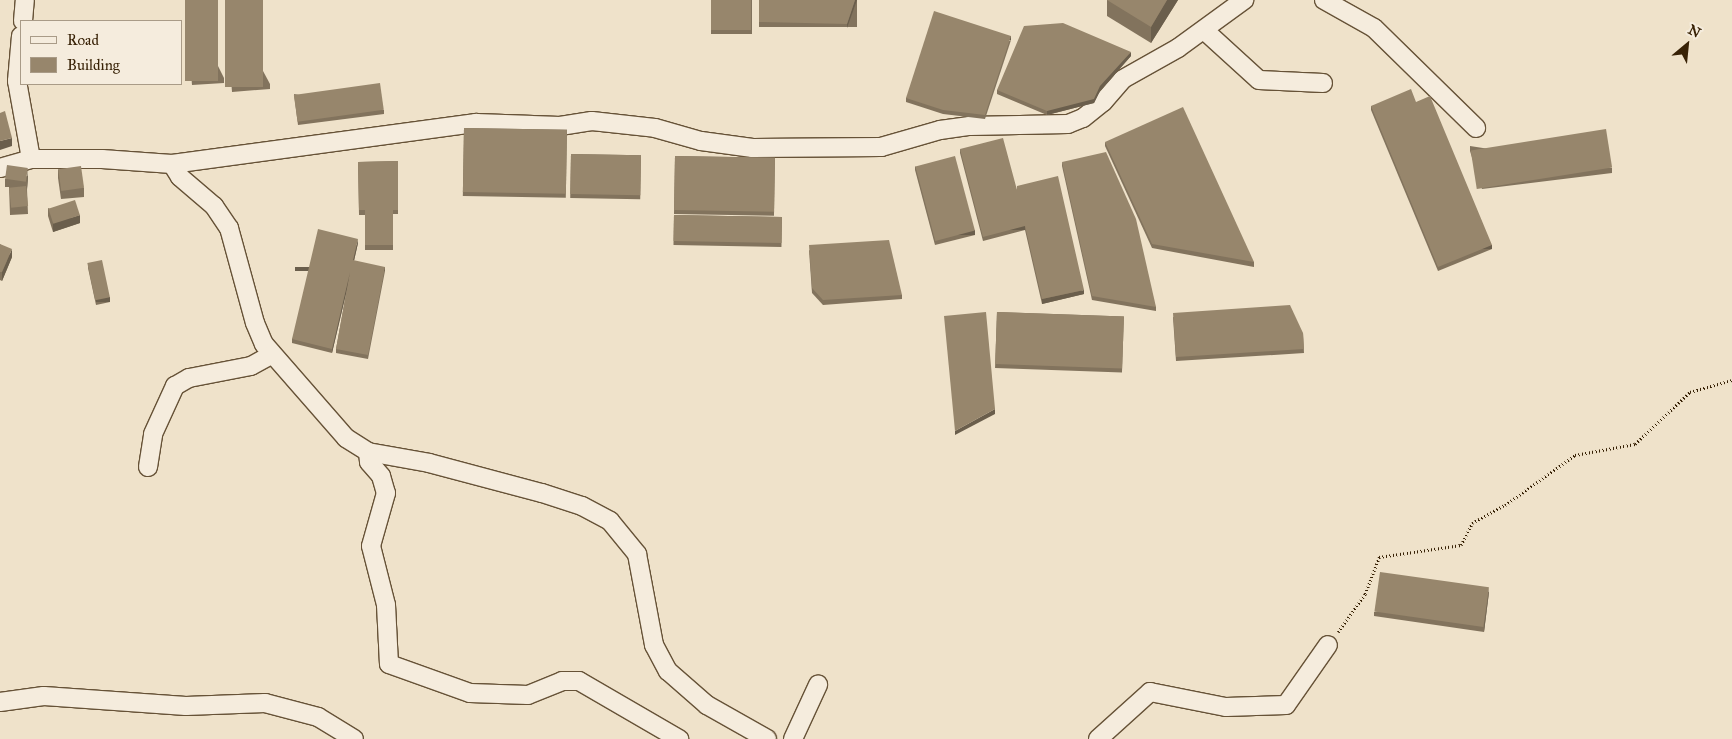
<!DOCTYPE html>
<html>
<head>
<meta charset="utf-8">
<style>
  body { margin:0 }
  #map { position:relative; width:1732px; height:739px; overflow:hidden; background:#efe2ca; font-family:"IM FELL Great Primer",serif }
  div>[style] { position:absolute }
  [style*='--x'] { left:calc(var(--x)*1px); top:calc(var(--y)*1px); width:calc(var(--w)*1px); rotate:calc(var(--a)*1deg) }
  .path>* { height:2.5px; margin-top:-1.25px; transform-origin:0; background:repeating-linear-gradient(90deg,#382206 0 1px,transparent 0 3.5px) }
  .roads { filter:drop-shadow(1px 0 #665237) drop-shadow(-1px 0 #665237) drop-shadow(0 1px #665237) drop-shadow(0 -1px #665237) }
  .minor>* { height:18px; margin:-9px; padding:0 9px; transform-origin:9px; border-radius:9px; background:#f5ecdd }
  .wall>* { inset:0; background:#82735d; transform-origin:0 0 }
  .shaded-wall>* { inset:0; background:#6a5e4c; transform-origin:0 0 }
  .building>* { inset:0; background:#97866c; transform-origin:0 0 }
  span { translate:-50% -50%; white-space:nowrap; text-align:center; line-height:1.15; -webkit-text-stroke:4.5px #f5ecdd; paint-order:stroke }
  .legend { position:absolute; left:20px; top:20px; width:162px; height:65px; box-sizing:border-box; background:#f5ecdd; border:1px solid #a99b87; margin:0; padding:6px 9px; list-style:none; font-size:15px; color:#382206 }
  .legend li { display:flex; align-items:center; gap:10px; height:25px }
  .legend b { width:25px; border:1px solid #a99b87 }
  .north { position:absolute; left:1662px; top:20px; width:50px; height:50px; -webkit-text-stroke:4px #f5ecdd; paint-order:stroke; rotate:28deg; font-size:14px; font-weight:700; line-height:20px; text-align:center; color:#382206 }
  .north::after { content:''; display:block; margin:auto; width:18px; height:22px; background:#382206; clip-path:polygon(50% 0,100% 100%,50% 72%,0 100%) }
</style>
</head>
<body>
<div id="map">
  <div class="path">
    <div style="--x:1338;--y:632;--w:47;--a:-54.6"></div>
    <div style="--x:1365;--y:594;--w:40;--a:-69"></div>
    <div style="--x:1379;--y:557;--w:83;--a:-8.3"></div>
    <div style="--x:1461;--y:545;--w:25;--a:-63"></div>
    <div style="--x:1472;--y:523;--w:38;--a:-29"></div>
    <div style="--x:1505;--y:505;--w:86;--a:-35.5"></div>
    <div style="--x:1575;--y:455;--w:61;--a:-10.4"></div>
    <div style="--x:1635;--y:444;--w:76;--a:-43.4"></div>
    <div style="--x:1690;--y:392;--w:44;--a:-15.9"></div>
  </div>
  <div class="roads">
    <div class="minor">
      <div style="--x:1324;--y:0;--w:57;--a:29.2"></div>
      <div style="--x:1374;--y:28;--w:143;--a:44.4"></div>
      <div style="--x:23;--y:21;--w:21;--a:-85"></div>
      <div style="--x:1204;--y:30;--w:74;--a:42.3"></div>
      <div style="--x:1259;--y:80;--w:64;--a:2.7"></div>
      <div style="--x:21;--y:36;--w:45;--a:95.1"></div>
      <div style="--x:17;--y:81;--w:79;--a:79.8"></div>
      <div style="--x:172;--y:164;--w:15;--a:58"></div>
      <div style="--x:180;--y:177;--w:45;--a:40.5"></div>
      <div style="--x:214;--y:206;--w:27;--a:56"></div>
      <div style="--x:229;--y:228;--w:98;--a:74.7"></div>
      <div style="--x:255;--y:323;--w:23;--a:67"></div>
      <div style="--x:264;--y:344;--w:125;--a:48.9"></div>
      <div style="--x:346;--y:438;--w:26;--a:32"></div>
      <div style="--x:368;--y:452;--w:62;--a:10.2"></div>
      <div style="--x:429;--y:463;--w:117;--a:14.9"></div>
      <div style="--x:542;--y:493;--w:42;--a:18"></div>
      <div style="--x:582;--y:506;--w:32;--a:28"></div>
      <div style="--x:610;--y:521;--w:43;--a:50.7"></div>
      <div style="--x:637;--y:554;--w:93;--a:79.4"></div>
      <div style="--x:654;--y:645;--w:30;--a:62"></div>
      <div style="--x:668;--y:671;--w:52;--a:41.1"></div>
      <div style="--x:707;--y:705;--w:69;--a:29.5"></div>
      <div style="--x:0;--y:168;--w:32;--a:-16"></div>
      <div style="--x:31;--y:159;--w:71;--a:0"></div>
      <div style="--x:102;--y:159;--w:70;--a:4.1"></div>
      <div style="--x:172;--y:164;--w:307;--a:-7.7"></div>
      <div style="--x:476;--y:123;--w:84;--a:2"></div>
      <div style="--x:560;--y:126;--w:32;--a:-9"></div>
      <div style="--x:592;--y:121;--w:63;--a:6.3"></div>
      <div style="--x:655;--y:128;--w:48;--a:15.8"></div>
      <div style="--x:701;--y:141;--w:52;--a:7.7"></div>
      <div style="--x:753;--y:148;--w:128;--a:-0.4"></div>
      <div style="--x:881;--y:147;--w:61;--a:-16.1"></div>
      <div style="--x:940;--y:130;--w:30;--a:-8"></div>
      <div style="--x:970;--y:126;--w:98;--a:-1.2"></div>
      <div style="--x:1068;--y:124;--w:16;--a:-22"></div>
      <div style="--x:1083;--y:118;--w:26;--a:-39"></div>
      <div style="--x:1103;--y:102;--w:30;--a:-49"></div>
      <div style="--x:1123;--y:79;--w:63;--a:-29.4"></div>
      <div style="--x:1178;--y:48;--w:82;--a:-36"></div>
      <div style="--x:368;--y:452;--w:10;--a:84"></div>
      <div style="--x:369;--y:462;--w:18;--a:49"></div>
      <div style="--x:381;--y:476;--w:18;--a:74"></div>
      <div style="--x:386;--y:493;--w:55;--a:105.8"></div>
      <div style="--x:371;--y:546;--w:61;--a:75.7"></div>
      <div style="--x:386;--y:605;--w:59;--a:87.1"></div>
      <div style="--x:389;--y:664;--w:86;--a:19.7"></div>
      <div style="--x:470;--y:693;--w:58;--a:2"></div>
      <div style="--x:528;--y:695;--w:37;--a:-22"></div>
      <div style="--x:562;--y:681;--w:17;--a:0"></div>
      <div style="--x:579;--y:681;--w:116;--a:30.1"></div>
      <div style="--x:148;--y:467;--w:33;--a:-81"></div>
      <div style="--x:153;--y:434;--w:53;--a:-65.4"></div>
      <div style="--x:175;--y:386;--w:16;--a:-30"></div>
      <div style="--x:189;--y:378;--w:63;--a:-11"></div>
      <div style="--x:251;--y:366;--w:23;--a:-29"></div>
      <div style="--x:0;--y:702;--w:44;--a:-7.8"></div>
      <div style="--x:44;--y:696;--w:142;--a:4"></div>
      <div style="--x:186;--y:706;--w:79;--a:-2.2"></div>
      <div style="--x:265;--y:703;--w:55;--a:14.8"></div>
      <div style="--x:318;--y:717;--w:42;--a:31.4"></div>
      <div style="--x:793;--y:739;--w:60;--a:-65.2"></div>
      <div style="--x:1098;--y:739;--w:70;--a:-42.1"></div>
      <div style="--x:1150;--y:692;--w:77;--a:11.2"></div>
      <div style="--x:1226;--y:707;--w:60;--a:-1.9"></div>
      <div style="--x:1286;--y:705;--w:73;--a:-55"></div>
    </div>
  </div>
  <div class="wall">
    <div style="clip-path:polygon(185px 0,224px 78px,224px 83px,192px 85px)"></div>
    <div style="clip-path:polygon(225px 0,270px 84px,270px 89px,232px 92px)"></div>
    <div style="left:711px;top:0;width:41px;height:34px"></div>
    <div style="left:759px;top:0;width:98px;height:27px"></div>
    <div style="clip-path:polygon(1107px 0,1178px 0,1151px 43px,1107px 16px)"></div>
    <div style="clip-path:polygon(1011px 40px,985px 119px,943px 114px,906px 102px,906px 98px)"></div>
    <div style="clip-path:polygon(1131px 56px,1100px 91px,1094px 103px,1047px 115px,997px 94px,997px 90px)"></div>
    <div style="clip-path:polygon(294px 94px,384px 110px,384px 114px,298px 125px)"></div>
    <div style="clip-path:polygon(1416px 102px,1492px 249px,1438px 271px,1371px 110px,1371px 106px)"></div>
    <div style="left:464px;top:128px;width:103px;height:68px;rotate:1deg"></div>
    <div style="clip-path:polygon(1105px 142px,1254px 262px,1254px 267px,1152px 248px,1105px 146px)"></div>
    <div style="clip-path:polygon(1470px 146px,1612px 168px,1612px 173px,1482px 189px,1470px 151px)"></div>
    <div style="clip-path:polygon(960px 149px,1017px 190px,1084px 294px,1042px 304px,1025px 230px,983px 241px,960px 153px)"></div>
    <div style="left:571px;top:154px;width:70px;height:44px;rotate:1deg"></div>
    <div style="left:675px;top:156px;width:100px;height:58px;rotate:1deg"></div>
    <div style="clip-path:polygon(398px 161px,398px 214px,393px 214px,393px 250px,365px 250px,365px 215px,359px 215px,358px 162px)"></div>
    <div style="clip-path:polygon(1062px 162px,1156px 307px,1156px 311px,1092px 300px,1062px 166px)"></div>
    <div style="clip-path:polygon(915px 166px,975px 235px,935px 245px,915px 170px)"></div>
    <div style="clip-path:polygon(58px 169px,84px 188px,84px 197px,61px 199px,58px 178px)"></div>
    <div style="clip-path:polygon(28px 176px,27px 189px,28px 214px,10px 215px,9px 187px,5px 187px,5px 179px)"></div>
    <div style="clip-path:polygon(48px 208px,80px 223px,53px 232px,48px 216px)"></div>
    <div style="left:674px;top:215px;width:108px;height:30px;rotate:1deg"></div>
    <div style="clip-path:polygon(358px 243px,354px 261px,385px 271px,368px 359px,336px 353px,336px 349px,347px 289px,332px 353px,292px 343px,292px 339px)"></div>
    <div style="clip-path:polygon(0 244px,12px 257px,2px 281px,0 280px)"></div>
    <div style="clip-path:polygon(809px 250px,902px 295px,902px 299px,823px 305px,812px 293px)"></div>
    <div style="clip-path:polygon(88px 264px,110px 302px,96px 305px,88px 268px)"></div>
    <div style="left:997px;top:312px;width:127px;height:56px;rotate:2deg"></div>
    <div style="clip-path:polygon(1173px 317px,1303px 333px,1304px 353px,1176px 361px)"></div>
    <div style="clip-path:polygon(1489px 592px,1484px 632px,1374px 616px,1374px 612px)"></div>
  </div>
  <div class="shaded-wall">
    <div style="clip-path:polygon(855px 0,857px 0,847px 28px,847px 24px)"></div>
    <div style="clip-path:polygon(1167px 0,1178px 0,1151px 43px,1151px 27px)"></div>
    <div style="left:1011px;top:36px;width:4px;height:83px;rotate:90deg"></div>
    <div style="clip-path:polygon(1131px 52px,1131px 56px,1100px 91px,1094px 103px,1047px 115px,1047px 111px)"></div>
    <div style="clip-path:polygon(12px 138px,12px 146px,0 150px,0 141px)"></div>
    <div style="clip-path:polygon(28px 168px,28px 176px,27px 190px,27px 181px)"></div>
    <div style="clip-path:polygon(80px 215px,80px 223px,53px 232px,53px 223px)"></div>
    <div style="left:1025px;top:226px;width:4px;height:43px;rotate:90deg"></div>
    <div style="left:975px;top:230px;width:5px;height:41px;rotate:90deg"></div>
    <div style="clip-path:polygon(358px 239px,358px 243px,353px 265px,353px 260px)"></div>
    <div style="left:1492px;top:245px;width:4px;height:58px;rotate:90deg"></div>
    <div style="clip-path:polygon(12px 249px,12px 257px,2px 281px,2px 272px)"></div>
    <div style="left:385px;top:267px;width:4px;height:90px;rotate:90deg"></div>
    <div style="clip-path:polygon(350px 272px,350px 277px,332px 353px,332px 349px)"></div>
    <div style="clip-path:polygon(1084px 290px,1084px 294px,1042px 304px,1042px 299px)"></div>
    <div style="left:110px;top:297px;width:5px;height:14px;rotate:90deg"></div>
    <div style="clip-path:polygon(995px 409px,995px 414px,955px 435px,955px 431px)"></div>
    <div style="clip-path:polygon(1489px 588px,1489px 592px,1484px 632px,1484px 627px)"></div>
  </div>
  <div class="building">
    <div style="left:185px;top:0;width:33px;height:81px"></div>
    <div style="left:225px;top:0;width:38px;height:87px"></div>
    <div style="left:711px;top:0;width:40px;height:30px"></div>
    <div style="clip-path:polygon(759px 0,855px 0,847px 24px,759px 22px)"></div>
    <div style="clip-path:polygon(1107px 0,1167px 0,1151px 27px)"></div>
    <div style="clip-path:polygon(934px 11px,1011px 36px,985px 115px,943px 110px,906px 98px)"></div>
    <div style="clip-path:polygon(1063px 23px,1131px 52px,1100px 86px,1094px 99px,1047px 111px,997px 90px,1024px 26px)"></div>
    <div style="left:380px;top:83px;width:27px;height:87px;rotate:82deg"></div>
    <div style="clip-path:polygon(1411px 89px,1416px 102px,1430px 96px,1492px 245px,1438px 267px,1371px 106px)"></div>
    <div style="clip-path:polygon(1183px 107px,1254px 262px,1152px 244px,1105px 142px)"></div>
    <div style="clip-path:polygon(5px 111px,12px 138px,0 141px,0 113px)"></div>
    <div style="left:464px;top:128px;width:103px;height:64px;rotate:1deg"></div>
    <div style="left:1606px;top:129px;width:39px;height:137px;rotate:81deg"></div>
    <div style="clip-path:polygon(1003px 138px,1017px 190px,1017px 186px,1058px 176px,1084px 290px,1042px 299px,1025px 226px,983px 237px,960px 149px)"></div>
    <div style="clip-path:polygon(1106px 152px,1136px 219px,1156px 307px,1092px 296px,1062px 162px)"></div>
    <div style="left:571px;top:154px;width:70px;height:40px;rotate:1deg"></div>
    <div style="left:675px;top:156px;width:100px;height:54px;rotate:1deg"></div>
    <div style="left:955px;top:156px;width:77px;height:41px;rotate:75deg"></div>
    <div style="clip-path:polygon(398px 161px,398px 210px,393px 210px,393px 245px,365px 245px,365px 210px,359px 210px,358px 162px)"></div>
    <div style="left:7px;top:165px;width:21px;height:14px;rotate:8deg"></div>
    <div style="left:81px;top:166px;width:22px;height:23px;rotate:82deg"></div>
    <div style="left:26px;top:186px;width:20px;height:17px;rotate:84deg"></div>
    <div style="left:75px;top:200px;width:16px;height:28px;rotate:72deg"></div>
    <div style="left:674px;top:215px;width:108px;height:26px;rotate:1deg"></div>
    <div style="clip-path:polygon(318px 229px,358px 239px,353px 260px,385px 267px,368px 355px,336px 349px,350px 272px,332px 349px,292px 339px)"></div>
    <div style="clip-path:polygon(889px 240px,902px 295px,823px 300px,812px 288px,809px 245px)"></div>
    <div style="clip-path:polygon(0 244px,12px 249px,2px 272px,0 272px)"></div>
    <div style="left:102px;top:260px;width:38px;height:15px;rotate:78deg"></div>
    <div style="clip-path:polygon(1290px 305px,1303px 333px,1304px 349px,1176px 357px,1173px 313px)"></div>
    <div style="clip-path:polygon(986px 312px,995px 409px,955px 431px,944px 316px)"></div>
    <div style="left:997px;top:312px;width:127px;height:52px;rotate:2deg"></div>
    <div style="left:1380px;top:572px;width:110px;height:40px;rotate:8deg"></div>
  </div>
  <ul class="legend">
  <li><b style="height:6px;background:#f5ecdd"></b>Road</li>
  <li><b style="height:14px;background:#97866c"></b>Building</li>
  </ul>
  <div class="north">N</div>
</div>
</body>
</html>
